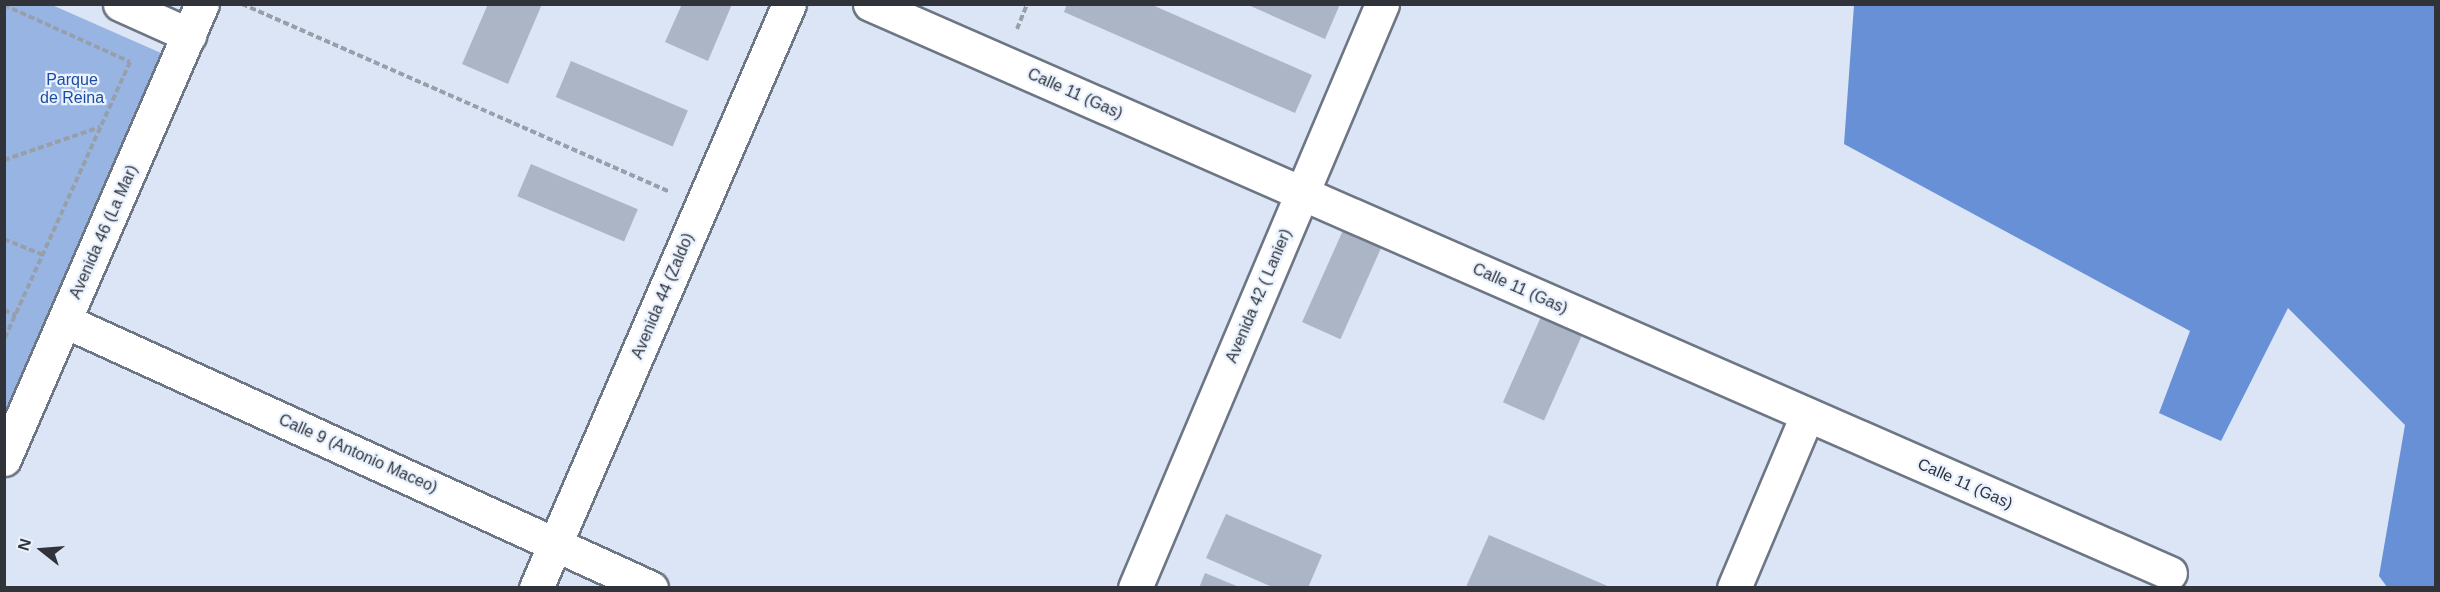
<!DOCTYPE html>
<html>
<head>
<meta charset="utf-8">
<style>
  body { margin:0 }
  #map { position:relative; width:2440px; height:592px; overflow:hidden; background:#dbe5f5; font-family:Arial,sans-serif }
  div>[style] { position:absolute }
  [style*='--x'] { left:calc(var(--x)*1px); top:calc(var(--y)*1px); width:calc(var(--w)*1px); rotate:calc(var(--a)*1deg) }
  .green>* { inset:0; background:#98b4e3 }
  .water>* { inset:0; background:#6790d6 }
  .building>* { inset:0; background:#acb5c5; transform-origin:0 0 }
  .path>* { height:4px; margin-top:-2px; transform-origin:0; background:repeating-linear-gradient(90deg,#979fab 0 6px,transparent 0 9px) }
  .roads { filter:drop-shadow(2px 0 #6d7684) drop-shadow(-2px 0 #6d7684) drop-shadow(0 2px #6d7684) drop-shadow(0 -2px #6d7684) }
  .street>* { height:33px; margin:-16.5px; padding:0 16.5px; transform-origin:16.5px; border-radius:16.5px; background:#fff }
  span { translate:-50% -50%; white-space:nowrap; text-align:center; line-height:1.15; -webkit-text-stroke:4.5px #eaf2ff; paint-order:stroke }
  .park-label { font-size:16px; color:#1c4c9f }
  .street-label { font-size:16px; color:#30343a }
  .frame { position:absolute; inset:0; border:6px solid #30343a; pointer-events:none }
  .north { position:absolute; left:12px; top:520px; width:60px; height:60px; -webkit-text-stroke:4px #eaf2ff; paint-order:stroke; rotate:287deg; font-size:16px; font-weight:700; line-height:24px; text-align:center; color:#30343a }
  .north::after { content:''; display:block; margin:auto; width:21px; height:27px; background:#30343a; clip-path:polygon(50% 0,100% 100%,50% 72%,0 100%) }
</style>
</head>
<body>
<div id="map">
  <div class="green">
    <div style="clip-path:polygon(5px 4px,52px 5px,161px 53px,5px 412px)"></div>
  </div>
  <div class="water">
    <div style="clip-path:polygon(1854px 5px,2435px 5px,2435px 587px,2387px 587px,2379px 576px,2405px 425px,2288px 308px,2221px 441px,2159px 413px,2190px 331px,1844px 144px)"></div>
  </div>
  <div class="building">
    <div style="clip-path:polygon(488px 4px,542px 4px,508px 84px,462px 64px)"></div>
    <div style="clip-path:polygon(682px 4px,732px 4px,708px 61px,665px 42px)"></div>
    <div style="clip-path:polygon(1067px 4px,1150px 4px,1312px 75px,1295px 113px,1064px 12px)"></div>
    <div style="clip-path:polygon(1246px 4px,1340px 4px,1325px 39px)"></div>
    <div style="left:571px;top:61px;width:127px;height:39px;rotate:23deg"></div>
    <div style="left:531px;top:164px;width:116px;height:35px;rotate:23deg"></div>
    <div style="left:1344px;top:228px;width:42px;height:103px;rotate:24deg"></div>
    <div style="left:1544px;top:310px;width:45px;height:101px;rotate:24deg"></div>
    <div style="clip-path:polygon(1226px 514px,1322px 555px,1308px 588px,1274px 588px,1206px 558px)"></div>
    <div style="clip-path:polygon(1489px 535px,1612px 588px,1466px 587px)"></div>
    <div style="clip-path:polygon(1205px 573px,1239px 587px,1239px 588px,1199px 588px)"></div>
  </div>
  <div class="path">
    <div style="--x:242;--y:4;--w:466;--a:23.7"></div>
    <div style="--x:4;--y:5;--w:138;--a:24.3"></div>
    <div style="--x:130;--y:62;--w:305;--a:114.4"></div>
    <div style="--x:1017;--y:29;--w:27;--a:-68"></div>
    <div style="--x:4;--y:160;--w:102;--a:-19"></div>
    <div style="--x:4;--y:239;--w:42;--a:22.3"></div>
    <div style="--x:4;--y:310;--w:13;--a:23"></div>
  </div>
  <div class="roads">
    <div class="street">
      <div style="--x:120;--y:4;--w:76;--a:24.2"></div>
      <div style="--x:870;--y:4;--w:1419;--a:23.64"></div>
      <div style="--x:65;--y:321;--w:644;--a:24.5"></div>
      <div style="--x:4;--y:459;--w:496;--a:-66.5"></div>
      <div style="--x:536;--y:588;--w:636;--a:-66.58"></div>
      <div style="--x:1135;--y:588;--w:634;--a:-67.07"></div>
      <div style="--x:1734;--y:588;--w:188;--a:-67.1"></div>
    </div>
  </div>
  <div class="park-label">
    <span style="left:72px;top:89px">Parque<br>de Reina</span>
  </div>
  <div class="street-label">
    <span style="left:1075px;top:94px;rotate:24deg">Calle 11 (Gas)</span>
    <span style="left:104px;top:232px;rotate:-66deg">Avenida 46 (La Mar)</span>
    <span style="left:1520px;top:289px;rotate:24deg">Calle 11 (Gas)</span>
    <span style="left:663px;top:296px;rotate:-67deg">Avenida 44 (Zaldo)</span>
    <span style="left:1259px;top:296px;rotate:-67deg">Avenida 42 ( Lanier)</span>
    <span style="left:358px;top:454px;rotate:24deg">Calle 9 (Antonio Maceo)</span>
    <span style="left:1965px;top:484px;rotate:24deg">Calle 11 (Gas)</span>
  </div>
  <div class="frame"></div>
  <div class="north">N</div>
</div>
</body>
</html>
